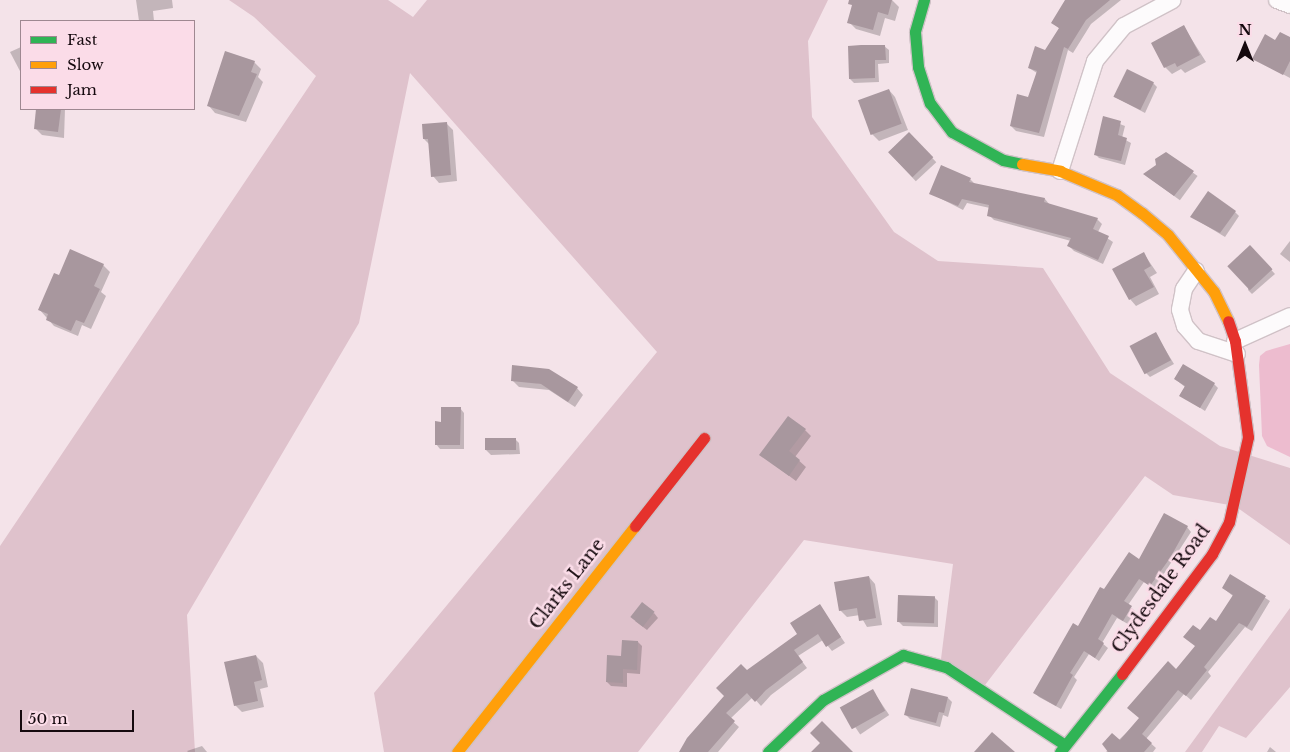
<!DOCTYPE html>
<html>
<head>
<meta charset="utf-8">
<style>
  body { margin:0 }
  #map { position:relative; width:1290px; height:752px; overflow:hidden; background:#f4e3e9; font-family:"Libre Baskerville",serif }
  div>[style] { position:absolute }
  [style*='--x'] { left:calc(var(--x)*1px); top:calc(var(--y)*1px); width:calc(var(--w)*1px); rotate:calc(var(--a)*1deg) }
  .green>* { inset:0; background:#dfc2cc }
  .water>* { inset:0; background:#edbccf }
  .shadow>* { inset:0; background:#0003; transform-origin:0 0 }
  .building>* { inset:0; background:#a8979e; transform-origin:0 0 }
  .roads { filter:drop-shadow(1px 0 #d0c2c7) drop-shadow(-1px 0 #d0c2c7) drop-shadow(0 1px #d0c2c7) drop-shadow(0 -1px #d0c2c7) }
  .street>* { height:16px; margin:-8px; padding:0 8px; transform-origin:8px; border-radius:8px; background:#fdfbfc }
  .fast>* { height:11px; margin:-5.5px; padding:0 5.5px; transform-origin:5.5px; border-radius:5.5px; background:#30b455 }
  .slow>* { height:11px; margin:-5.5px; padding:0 5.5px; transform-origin:5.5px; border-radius:5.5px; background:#ff9f0a }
  .jam>* { height:11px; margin:-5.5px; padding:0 5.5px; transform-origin:5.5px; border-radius:5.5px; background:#e5322d }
  span { translate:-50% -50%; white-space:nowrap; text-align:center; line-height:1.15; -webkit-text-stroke:5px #fbdce8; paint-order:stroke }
  .street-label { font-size:18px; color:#15090e }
  .legend { position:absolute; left:20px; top:20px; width:175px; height:90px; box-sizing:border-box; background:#fbdce8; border:1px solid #9f8891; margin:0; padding:6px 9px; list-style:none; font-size:15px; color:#15090e }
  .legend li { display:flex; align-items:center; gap:10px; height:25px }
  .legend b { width:25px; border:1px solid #9f8891 }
  .north { position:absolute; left:1220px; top:20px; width:50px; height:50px; -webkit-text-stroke:4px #fbdce8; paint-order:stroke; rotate:0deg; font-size:14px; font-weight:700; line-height:20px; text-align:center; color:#15090e }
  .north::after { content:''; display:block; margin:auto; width:18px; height:22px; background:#15090e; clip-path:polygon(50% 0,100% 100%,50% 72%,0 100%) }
  .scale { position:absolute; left:20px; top:710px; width:114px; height:22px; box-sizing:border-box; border:2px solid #15090e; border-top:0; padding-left:6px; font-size:15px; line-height:18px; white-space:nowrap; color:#15090e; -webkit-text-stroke:4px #fbdce8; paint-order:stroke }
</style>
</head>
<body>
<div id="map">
  <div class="green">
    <div style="clip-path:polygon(229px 0,388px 0,413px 17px,427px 0,828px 0,808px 41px,812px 117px,894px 232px,938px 261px,1043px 268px,1110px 373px,1220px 446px,1290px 468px,1290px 545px,1235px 506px,1173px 495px,1145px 476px,985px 685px,941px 659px,953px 564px,804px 540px,638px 752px,384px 752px,374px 693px,657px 352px,410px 73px,359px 323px,187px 615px,195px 752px,0 752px,0 546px,316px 76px,254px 17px)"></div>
    <div style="clip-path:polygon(1290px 608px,1290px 687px,1246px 738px,1219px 726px,1202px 752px,1185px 752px)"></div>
  </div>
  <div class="water">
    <div style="clip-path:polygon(1290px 344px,1290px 457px,1267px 446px,1262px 436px,1259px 365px,1260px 356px,1266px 351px)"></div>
  </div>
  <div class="shadow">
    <div style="clip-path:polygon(136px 0,172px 0,173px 8px,153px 11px,154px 21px,139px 21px)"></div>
    <div style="clip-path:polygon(855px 0,892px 0,899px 7px,895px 21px,885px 18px,880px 36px,856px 29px,849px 22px)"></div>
    <div style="clip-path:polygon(1083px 0,1121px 0,1091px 24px,1073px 53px,1068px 50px,1044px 137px,1016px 131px,1011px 126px,1029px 98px,1037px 73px,1029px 68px,1046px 51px,1060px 29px,1053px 23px)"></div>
    <div style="clip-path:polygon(1184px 27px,1206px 62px,1185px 73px,1181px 69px,1172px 74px,1165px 67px)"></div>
    <div style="clip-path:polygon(1290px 39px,1290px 78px,1253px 58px,1276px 41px)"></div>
    <div style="clip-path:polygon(884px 46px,889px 50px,889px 63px,878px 64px,879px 82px,854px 83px,850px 79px)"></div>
    <div style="clip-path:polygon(21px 47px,21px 73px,10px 52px)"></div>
    <div style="clip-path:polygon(254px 62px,261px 69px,258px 77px,263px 82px,246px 122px,215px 113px,209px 106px)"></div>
    <div style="clip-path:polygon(1153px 83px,1157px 87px,1145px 113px,1115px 97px)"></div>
    <div style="clip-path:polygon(889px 90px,895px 97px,908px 130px,879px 141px,872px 134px)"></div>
    <div style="clip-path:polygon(37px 109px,65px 109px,64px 138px,42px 135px,35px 128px)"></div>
    <div style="clip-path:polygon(1104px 118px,1125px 126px,1122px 138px,1131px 143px,1125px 165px,1099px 158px,1095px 154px)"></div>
    <div style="clip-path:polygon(446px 123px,453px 130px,457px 181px,439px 183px,433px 176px,429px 144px,424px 139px)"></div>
    <div style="left:909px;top:133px;width:40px;height:28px;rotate:47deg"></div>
    <div style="left:1166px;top:153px;width:39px;height:30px;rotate:36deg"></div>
    <div style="clip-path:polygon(970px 179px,975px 184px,1045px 199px,1050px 205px,1097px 219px,1102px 224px,1098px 232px,1113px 242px,1103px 264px,1074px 251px,1069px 246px,1071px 241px,994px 220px,989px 215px,990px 208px,967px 203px,963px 210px,930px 193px)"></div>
    <div style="clip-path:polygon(1235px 212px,1239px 216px,1225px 237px,1192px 217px)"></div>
    <div style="clip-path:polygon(1290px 241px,1290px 262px,1280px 254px)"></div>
    <div style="clip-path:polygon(1250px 247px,1275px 274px,1252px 294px,1248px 290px)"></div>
    <div style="clip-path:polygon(1144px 254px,1157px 273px,1150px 277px,1159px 294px,1136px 306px,1130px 299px)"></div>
    <div style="clip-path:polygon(103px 265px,110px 272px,101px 292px,106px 296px,91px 329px,82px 325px,78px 336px,54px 326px,39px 309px,60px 277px)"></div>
    <div style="clip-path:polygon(1155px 333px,1174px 364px,1150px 377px,1146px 373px)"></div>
    <div style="clip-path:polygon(1175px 379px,1214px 384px,1218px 388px,1205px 411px,1180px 395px,1185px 387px)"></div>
    <div style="clip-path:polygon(512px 380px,577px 388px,583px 395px,575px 407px,549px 390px,519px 387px)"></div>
    <div style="clip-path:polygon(460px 408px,464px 413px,464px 449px,440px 449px,436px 444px)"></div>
    <div style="clip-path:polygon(805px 430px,811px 436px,795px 457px,806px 467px,796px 481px,761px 455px)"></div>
    <div style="clip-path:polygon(515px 439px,519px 443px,520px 454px,491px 455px,486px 450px)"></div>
    <div style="clip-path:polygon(1187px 527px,1191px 532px,1154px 589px,1144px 582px,1128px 605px,1135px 611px,1128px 624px,1117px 618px,1102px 643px,1108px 648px,1099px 661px,1089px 654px,1074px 677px,1077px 680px,1061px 709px,1039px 697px,1035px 693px,1104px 591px)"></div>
    <div style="clip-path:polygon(1231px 576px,1270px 601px,1252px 631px,1245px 627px,1208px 672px,1211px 676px,1191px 700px,1184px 694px,1146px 739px,1156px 748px,1153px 752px,1106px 752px,1141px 719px,1196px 646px,1200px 632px,1217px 623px,1233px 596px,1223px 588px)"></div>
    <div style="clip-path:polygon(869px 577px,875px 584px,882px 625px,867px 627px,860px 615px,847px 617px,840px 610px)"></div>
    <div style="clip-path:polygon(934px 597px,938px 601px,938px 627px,903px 626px,899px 622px)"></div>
    <div style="clip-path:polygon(819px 605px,845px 643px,832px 651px,823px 640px,798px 656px,807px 668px,771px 695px,761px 706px,753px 697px,730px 719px,739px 727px,718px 752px,680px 752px,747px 671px,798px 634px)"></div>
    <div style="clip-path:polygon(654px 613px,658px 618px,647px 630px,635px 621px)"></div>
    <div style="clip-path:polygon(638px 642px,642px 646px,640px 674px,627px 673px,627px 687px,611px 686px,607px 682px,622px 657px)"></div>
    <div style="clip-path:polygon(256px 656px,263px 663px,268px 687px,260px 689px,264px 707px,242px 712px,235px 705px)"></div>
    <div style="left:873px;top:691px;width:29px;height:35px;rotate:56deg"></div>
    <div style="clip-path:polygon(948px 698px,952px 702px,948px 717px,943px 715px,940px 727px,910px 719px,906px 715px)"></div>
    <div style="clip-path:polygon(202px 746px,207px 752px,188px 752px,187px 751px)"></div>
    <div style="clip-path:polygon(1270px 747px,1276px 752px,1267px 752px)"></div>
  </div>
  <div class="building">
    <div style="clip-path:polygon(849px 0,892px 0,888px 15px,878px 12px,873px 30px,847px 23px,852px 5px,848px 4px)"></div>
    <div style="clip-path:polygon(1065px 0,1110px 0,1086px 20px,1068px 49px,1064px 47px,1039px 133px,1010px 126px,1017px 94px,1028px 97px,1037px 71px,1028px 68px,1035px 46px,1045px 50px,1059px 28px,1051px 23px)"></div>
    <div style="clip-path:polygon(1184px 25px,1200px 55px,1177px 67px,1175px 63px,1164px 68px,1151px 43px)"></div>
    <div style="clip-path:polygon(1280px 32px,1290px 37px,1290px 61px,1283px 75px,1252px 59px,1265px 34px,1275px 40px)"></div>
    <div style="clip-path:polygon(861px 45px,885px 45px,886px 60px,875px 60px,875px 78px,849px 79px,848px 46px)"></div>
    <div style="clip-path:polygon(225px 51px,255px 61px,251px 72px,257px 74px,239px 116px,207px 106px)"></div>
    <div style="left:1127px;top:69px;width:30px;height:31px;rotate:26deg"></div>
    <div style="left:889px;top:89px;width:37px;height:33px;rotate:70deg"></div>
    <div style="clip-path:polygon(36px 109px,61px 109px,58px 132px,34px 129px)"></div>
    <div style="clip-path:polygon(1103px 116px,1121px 121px,1118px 135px,1127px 138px,1121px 161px,1094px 155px)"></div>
    <div style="clip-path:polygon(447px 122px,451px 175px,431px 177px,428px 139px,423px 139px,422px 124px)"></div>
    <div style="left:909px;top:132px;width:35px;height:29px;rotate:46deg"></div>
    <div style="clip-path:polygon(1166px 152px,1194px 171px,1174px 196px,1143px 174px,1156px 165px,1155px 159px)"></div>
    <div style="clip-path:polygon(941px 165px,971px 178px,969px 182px,1045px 198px,1044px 202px,1098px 218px,1093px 229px,1109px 236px,1098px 260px,1067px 246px,1071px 238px,987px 216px,989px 205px,962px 199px,958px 206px,929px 194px)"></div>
    <div style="clip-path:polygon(1208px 191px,1236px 211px,1220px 233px,1190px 217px)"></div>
    <div style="left:1250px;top:245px;width:33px;height:31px;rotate:47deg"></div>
    <div style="clip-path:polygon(70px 249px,104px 264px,94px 286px,100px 289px,84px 323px,76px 320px,71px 331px,46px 320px,48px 314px,38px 310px,54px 273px,59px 275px)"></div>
    <div style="clip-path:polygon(1144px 252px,1151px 266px,1144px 270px,1154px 287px,1129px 300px,1112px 269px)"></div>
    <div style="left:1156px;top:332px;width:32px;height:30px;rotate:62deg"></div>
    <div style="clip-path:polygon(1183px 364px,1215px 383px,1200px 408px,1179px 396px,1185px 386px,1174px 379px)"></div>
    <div style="clip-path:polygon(512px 365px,549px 369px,578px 387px,568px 402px,541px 384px,511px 381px)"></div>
    <div style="clip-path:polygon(441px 407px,461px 407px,460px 445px,435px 445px,435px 421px,441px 422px)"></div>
    <div style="clip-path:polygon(788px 416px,806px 429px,789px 451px,800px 460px,789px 476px,759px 455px)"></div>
    <div style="left:516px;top:438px;width:12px;height:31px;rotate:90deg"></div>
    <div style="clip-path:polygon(1164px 513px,1188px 526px,1170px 558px,1150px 586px,1139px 579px,1124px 601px,1132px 606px,1123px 621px,1112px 614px,1098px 639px,1104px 643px,1095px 658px,1084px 651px,1070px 673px,1073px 675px,1056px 706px,1033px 693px,1073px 623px,1078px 626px,1100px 587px,1104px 589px,1129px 552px,1139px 559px)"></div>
    <div style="clip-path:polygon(1230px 574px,1266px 596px,1247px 627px,1239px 623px,1204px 667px,1207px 670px,1186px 696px,1178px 690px,1142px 734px,1152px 743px,1144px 752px,1108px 752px,1102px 744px,1112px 733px,1120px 740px,1139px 718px,1127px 708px,1168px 661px,1176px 669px,1195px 646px,1183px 637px,1193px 625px,1200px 630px,1210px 617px,1216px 621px,1233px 595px,1222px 588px)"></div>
    <div style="clip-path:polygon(869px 576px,876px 618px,859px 621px,857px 608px,839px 611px,834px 582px)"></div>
    <div style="left:898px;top:595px;width:37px;height:27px;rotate:2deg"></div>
    <div style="left:642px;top:602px;width:16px;height:19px;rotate:38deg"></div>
    <div style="clip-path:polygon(820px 604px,841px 637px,826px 647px,818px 634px,794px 650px,803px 662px,766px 690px,755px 702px,747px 693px,726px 713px,735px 721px,708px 752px,679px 752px,687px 738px,724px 696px,716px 688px,741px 664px,747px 670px,797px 634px,790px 623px)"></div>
    <div style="clip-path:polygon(622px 640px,638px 641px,637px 670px,623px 669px,623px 683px,606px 682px,607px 655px,621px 656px)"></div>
    <div style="clip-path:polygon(256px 655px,262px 680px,254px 682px,258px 701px,234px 706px,224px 662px)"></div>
    <div style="clip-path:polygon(911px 688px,948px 697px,944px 713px,939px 712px,936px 723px,904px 715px)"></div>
    <div style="left:873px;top:689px;width:25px;height:38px;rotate:61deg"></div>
    <div style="clip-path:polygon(822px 721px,853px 752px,811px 752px,820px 743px,810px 733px)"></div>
    <div style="clip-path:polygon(992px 732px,1015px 752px,974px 752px)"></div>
  </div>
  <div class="roads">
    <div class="street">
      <div style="--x:1277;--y:0;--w:14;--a:21"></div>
      <div style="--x:1060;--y:171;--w:115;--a:-72.3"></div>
      <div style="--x:1095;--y:61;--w:45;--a:-50.4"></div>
      <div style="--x:1124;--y:26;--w:55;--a:-28"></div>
      <div style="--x:1196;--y:271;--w:22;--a:124"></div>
      <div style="--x:1184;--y:289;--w:21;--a:101"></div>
      <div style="--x:1180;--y:310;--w:17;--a:73"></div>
      <div style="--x:1185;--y:326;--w:20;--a:49"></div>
      <div style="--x:1198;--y:341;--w:41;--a:18.4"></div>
      <div style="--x:1235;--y:341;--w:60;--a:-24.4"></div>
    </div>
    <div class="fast">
      <div style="--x:924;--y:0;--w:33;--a:106"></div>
      <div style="--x:915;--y:32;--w:35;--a:85"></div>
      <div style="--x:918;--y:67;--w:38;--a:72"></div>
      <div style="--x:930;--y:103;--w:36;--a:53"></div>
      <div style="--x:952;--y:132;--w:58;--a:28.8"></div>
      <div style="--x:1003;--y:160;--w:19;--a:12"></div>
      <div style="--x:768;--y:752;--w:76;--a:-43.4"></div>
      <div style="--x:823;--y:700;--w:92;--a:-29.4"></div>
      <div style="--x:903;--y:655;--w:45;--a:15.6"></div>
      <div style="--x:946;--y:667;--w:142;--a:33.2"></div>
      <div style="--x:1060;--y:752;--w:100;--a:-51.5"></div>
    </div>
    <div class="slow">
      <div style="--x:1022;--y:164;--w:39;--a:10"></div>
      <div style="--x:1060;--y:171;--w:62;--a:22.8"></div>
      <div style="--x:1117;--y:195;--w:31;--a:36"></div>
      <div style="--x:1142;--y:213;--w:34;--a:40"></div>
      <div style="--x:1168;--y:235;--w:73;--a:51.1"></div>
      <div style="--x:1214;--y:292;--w:32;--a:64"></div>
      <div style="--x:457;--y:752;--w:288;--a:-51.8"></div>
    </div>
    <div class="jam">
      <div style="--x:635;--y:526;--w:112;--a:-51.9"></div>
      <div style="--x:1122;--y:674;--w:150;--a:-53.1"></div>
      <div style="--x:1212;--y:554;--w:36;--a:-62"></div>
      <div style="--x:1229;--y:522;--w:87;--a:-77.4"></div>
      <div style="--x:1248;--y:437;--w:97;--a:-97.7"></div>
      <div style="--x:1235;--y:341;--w:21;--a:-109"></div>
    </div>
  </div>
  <div class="street-label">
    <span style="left:567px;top:584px;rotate:-52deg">Clarks Lane</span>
    <span style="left:1161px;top:589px;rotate:-54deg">Clydesdale Road</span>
  </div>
  <ul class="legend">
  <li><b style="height:6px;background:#30b455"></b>Fast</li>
  <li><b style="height:6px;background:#ff9f0a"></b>Slow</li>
  <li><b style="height:6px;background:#e5322d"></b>Jam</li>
  </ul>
  <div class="north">N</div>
  <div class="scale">50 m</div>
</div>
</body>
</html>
